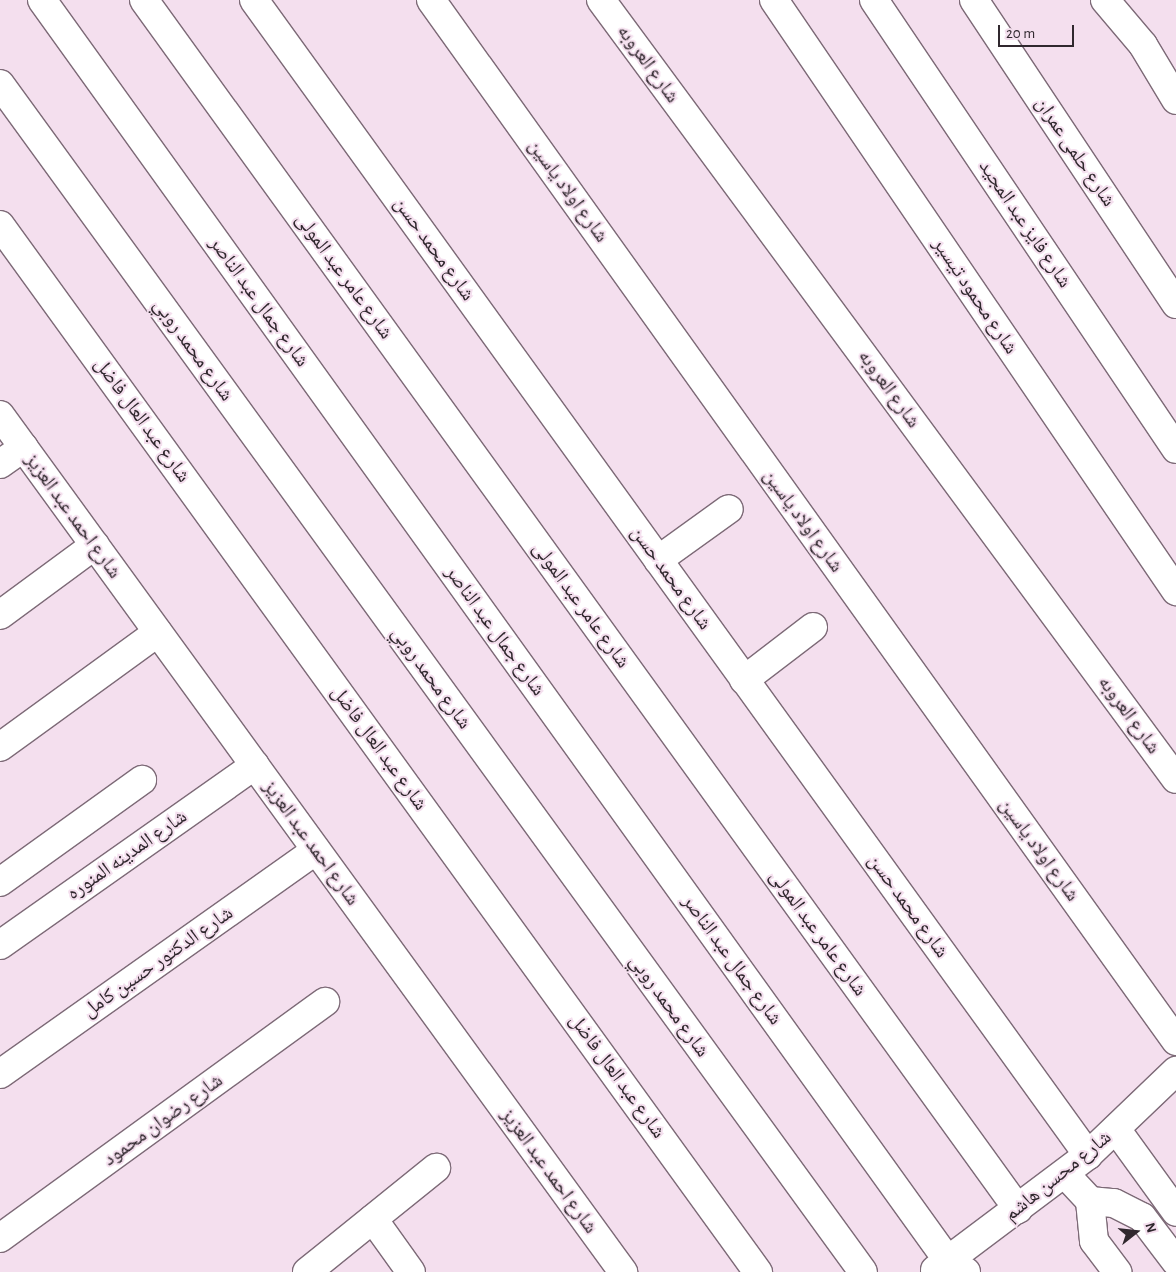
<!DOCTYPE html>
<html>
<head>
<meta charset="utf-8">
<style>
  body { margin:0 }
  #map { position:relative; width:1176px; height:1272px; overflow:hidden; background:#f4dfee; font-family:"Alegreya Sans","Noto Naskh Arabic",sans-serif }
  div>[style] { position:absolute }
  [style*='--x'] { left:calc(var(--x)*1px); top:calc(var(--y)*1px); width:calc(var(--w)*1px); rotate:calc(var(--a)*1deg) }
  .roads { filter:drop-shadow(1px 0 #7d6a77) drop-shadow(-1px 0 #7d6a77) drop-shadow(0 1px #7d6a77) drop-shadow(0 -1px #7d6a77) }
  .minor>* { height:28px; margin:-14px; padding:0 14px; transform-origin:14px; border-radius:14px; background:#fff }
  span { translate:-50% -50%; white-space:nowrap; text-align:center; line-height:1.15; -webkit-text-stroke:4px #f4dfee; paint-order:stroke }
  .street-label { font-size:20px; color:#30282e }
  .north { position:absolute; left:1111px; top:1207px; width:50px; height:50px; -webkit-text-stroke:4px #f4dfee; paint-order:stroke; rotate:74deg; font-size:14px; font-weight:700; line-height:20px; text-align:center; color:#30282e }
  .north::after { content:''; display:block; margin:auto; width:18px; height:22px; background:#30282e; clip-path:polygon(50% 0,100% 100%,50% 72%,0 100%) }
  .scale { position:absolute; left:998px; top:25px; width:76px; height:22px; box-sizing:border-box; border:2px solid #30282e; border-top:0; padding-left:6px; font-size:15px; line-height:18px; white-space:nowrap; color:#30282e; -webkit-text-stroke:4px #f4dfee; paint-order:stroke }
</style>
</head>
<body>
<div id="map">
  <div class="roads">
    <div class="minor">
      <div style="--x:42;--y:0;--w:1553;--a:54.3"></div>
      <div style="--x:948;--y:1261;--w:21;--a:31"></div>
      <div style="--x:144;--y:0;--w:1492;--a:54.14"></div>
      <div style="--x:254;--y:0;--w:1425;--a:54.17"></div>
      <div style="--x:431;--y:0;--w:1280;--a:54.41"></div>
      <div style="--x:601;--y:0;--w:968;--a:53.57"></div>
      <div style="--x:774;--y:0;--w:715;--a:55.78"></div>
      <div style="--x:874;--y:0;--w:541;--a:56.07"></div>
      <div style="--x:974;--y:0;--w:365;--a:56.4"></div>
      <div style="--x:1105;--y:0;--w:59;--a:49.8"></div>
      <div style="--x:1143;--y:45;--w:64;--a:59"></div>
      <div style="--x:0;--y:84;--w:1468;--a:54"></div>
      <div style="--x:0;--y:225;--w:1293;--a:54.1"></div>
      <div style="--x:0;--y:415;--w:1060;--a:53.98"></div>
      <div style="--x:0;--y:464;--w:29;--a:-35"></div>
      <div style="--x:658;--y:560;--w:87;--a:-35.7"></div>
      <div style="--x:0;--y:615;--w:118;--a:-36.4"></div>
      <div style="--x:744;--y:680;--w:87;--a:-37.5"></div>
      <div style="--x:0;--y:747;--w:195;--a:-36"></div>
      <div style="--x:0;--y:882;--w:175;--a:-35.7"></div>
      <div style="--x:0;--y:945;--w:312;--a:-35.2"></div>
      <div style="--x:0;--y:1074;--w:387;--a:-35.3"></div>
      <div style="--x:1116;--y:1129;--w:102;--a:54.1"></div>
      <div style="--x:1065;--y:1174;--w:37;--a:47"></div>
      <div style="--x:1090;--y:1201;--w:40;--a:84.3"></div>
      <div style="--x:1094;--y:1241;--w:39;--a:53"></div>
      <div style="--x:1090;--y:1201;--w:24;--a:5"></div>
      <div style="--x:1114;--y:1203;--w:31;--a:27"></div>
      <div style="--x:1142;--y:1217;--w:56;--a:52.9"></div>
      <div style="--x:373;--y:1219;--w:65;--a:54.4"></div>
      <div style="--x:0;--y:1238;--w:402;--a:-36"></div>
      <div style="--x:935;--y:1270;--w:191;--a:-36.9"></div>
      <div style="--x:1088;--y:1155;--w:122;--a:-43.7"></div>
      <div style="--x:307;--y:1272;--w:166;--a:-38.9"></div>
    </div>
  </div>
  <div class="street-label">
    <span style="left:648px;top:64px;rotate:54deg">شارع العروبه</span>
    <span style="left:1075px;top:152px;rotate:56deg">شارع حلمى عمران</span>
    <span style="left:568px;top:191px;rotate:54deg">شارع اولاد ياسين</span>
    <span style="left:1025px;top:224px;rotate:56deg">شارع فايز عبد المجيد</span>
    <span style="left:434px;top:249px;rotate:54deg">شارع محمد حسن</span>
    <span style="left:344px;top:276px;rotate:54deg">شارع عامر عبد المولى</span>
    <span style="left:975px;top:296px;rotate:56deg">شارع محمود تيسير</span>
    <span style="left:259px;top:302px;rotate:54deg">شارع جمال عبد الناصر</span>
    <span style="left:193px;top:350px;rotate:54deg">شارع محمد روبي</span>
    <span style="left:889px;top:389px;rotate:54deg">شارع العروبه</span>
    <span style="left:142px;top:420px;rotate:54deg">شارع عبد العال فاضل</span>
    <span style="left:73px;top:516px;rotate:54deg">شارع احمد عبد العزيز</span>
    <span style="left:803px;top:521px;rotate:54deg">شارع اولاد ياسين</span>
    <span style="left:671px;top:578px;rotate:54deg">شارع محمد حسن</span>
    <span style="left:581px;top:605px;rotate:54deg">شارع عامر عبد المولى</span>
    <span style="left:495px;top:631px;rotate:54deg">شارع جمال عبد الناصر</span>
    <span style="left:431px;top:678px;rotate:54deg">شارع محمد روبي</span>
    <span style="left:1129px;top:715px;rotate:54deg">شارع العروبه</span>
    <span style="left:379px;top:748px;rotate:54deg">شارع عبد العال فاضل</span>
    <span style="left:311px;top:843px;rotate:54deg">شارع احمد عبد العزيز</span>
    <span style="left:1039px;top:850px;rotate:54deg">شارع اولاد ياسين</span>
    <span style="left:127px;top:855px;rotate:-35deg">شارع المدينه المنوره</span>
    <span style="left:908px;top:906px;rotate:54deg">شارع محمد حسن</span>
    <span style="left:818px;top:933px;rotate:54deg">شارع عامر عبد المولى</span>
    <span style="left:732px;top:960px;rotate:54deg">شارع جمال عبد الناصر</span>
    <span style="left:158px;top:962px;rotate:-35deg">شارع الدكتور حسين كامل</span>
    <span style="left:669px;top:1006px;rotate:54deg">شارع محمد روبي</span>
    <span style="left:617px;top:1076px;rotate:54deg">شارع عبد العال فاضل</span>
    <span style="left:163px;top:1120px;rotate:-36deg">شارع رضوان محمود</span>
    <span style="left:549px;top:1171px;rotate:54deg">شارع احمد عبد العزيز</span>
    <span style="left:1058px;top:1176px;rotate:-39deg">شارع محسن هاشم</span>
  </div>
  <div class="north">N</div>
  <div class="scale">20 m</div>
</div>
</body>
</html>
